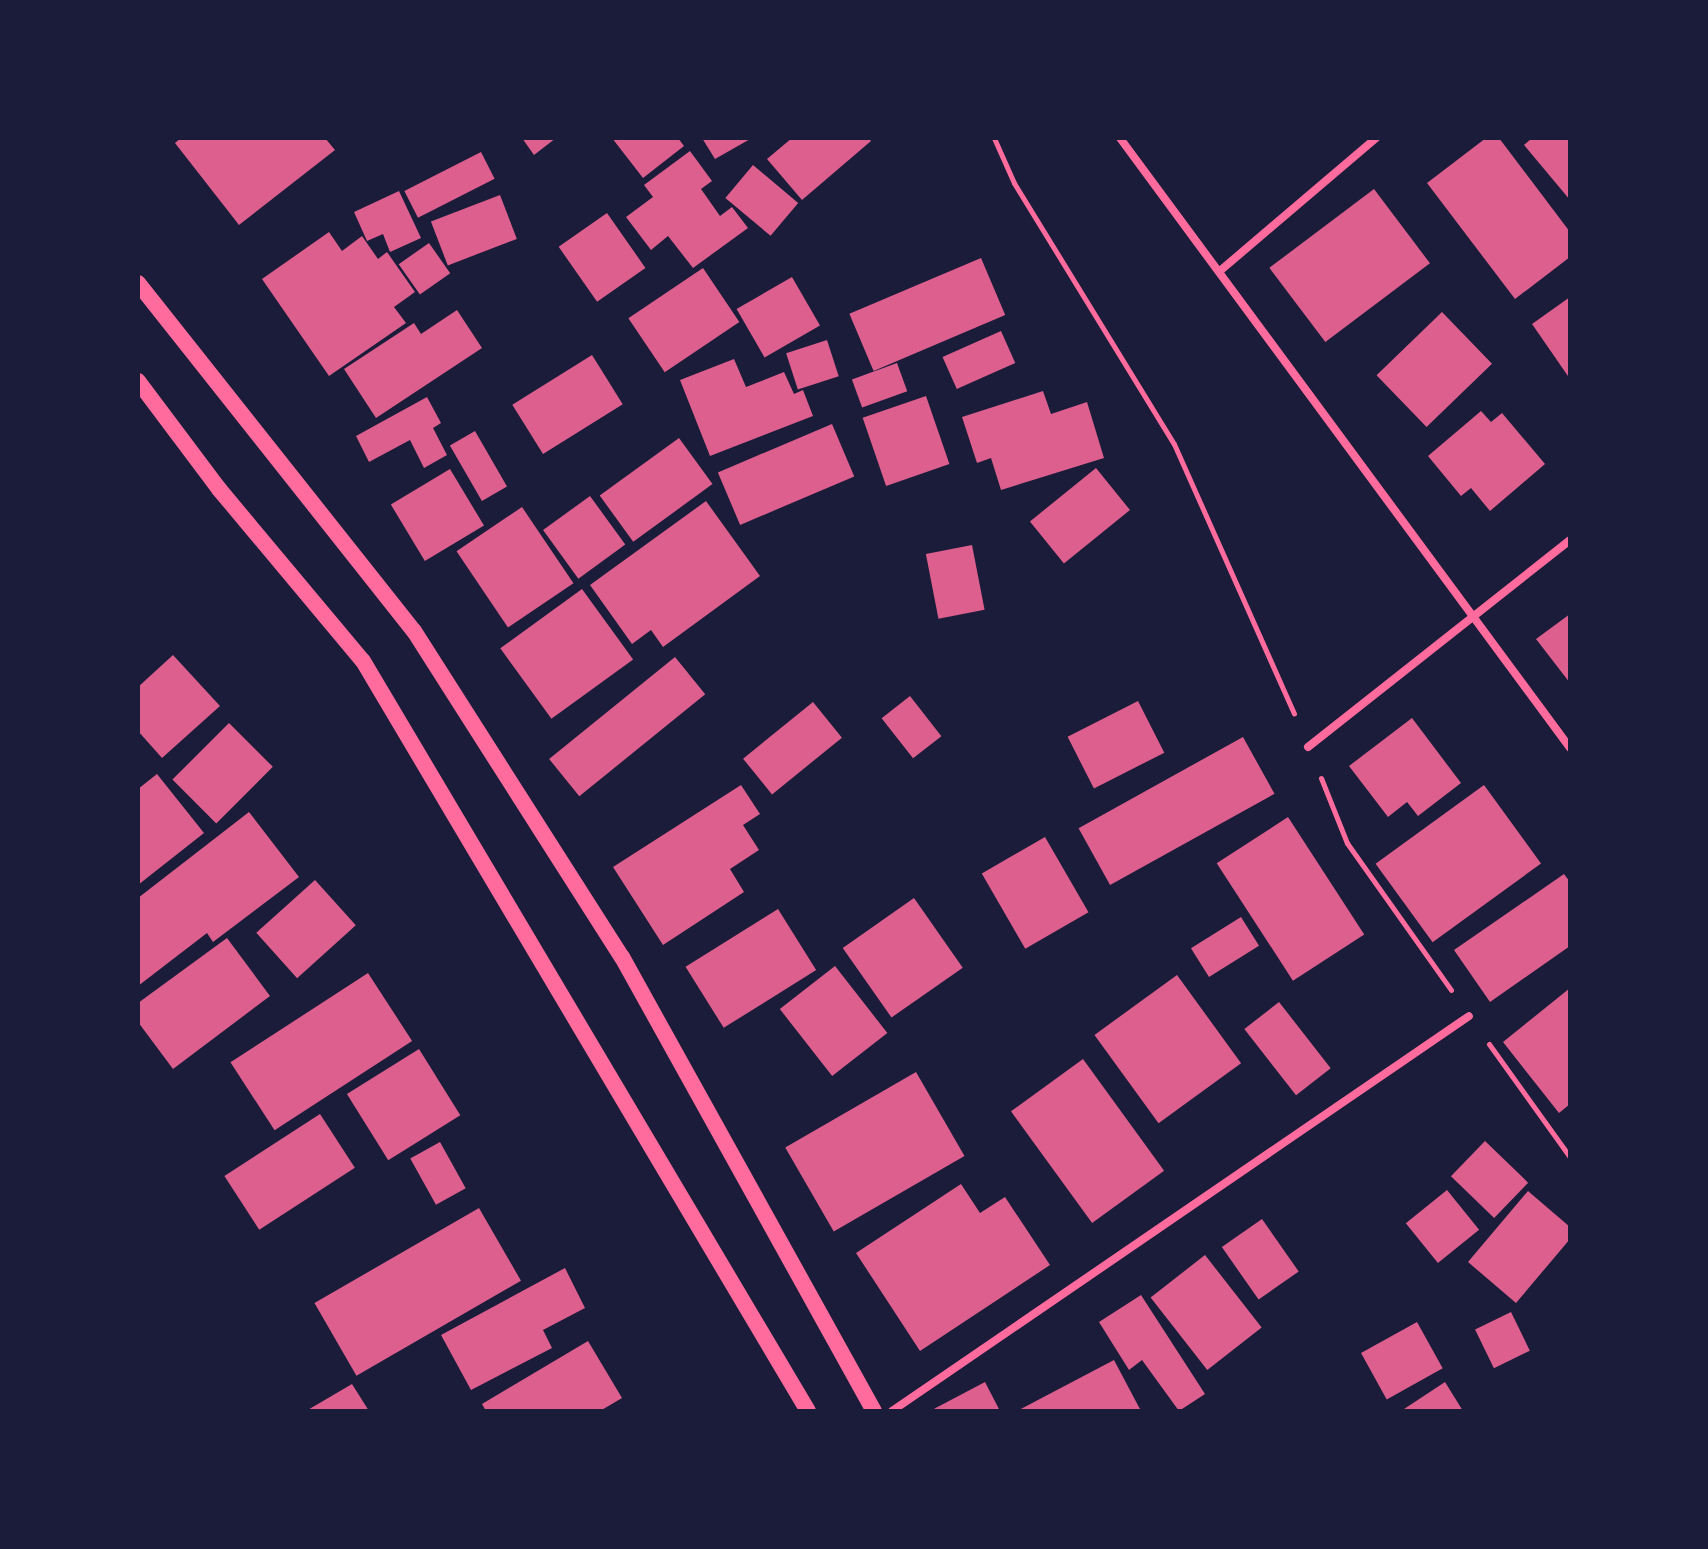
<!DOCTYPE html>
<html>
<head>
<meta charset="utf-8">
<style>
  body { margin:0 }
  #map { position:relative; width:1708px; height:1549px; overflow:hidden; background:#1b1b3a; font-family:Cabin,sans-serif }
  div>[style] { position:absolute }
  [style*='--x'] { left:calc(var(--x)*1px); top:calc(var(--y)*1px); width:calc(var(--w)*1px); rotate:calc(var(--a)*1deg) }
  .building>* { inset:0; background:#dd5f8e; transform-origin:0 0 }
  .path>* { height:5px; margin:-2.5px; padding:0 2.5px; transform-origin:2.5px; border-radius:2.5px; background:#ff6b9d }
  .minor>* { height:8px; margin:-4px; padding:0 4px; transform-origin:4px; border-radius:4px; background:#ff6b9d }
  .secondary>* { height:16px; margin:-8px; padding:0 8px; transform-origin:8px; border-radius:8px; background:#ff6b9d }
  span { translate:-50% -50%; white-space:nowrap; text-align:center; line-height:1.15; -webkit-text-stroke:7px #1b1b3a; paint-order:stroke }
  .frame { position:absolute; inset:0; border:140px solid #1b1b3a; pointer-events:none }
</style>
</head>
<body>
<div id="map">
  <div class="building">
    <div style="clip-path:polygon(181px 138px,325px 138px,335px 150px,239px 225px,175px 143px)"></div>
    <div style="clip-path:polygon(522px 138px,556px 138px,534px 155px)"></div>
    <div style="clip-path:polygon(612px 138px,678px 138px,684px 146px,643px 178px)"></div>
    <div style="clip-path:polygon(702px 138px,752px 138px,715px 159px)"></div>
    <div style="clip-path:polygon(792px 138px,869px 138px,871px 141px,802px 200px,767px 159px)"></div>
    <div style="clip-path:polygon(1486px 138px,1499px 138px,1570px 232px,1570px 257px,1515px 299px,1427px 183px)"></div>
    <div style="clip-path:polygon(1532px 138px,1570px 138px,1570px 200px,1524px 145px)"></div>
    <div style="clip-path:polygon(690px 151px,712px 181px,701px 189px,720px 216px,732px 207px,748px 228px,693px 268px,668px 236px,651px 250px,626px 217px,653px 197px,644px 185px)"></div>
    <div style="left:481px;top:152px;width:30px;height:86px;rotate:63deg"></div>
    <div style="left:753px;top:165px;width:59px;height:43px;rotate:40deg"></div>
    <div style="left:1374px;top:189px;width:93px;height:131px;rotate:53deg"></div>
    <div style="clip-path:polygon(399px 191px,421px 238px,390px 252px,383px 234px,367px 241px,354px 212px)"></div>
    <div style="left:500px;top:195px;width:47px;height:74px;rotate:69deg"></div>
    <div style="left:607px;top:213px;width:67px;height:59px;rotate:55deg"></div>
    <div style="clip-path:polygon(329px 232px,342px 251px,362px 236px,378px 259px,387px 252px,415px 292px,394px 307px,406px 323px,329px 376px,262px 279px)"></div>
    <div style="left:429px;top:243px;width:37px;height:37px;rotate:55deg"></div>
    <div style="left:981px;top:258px;width:62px;height:143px;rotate:67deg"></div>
    <div style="left:703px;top:268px;width:65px;height:90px;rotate:56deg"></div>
    <div style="left:792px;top:277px;width:56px;height:64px;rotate:60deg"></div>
    <div style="clip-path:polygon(1570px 297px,1570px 379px,1532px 324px)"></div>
    <div style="clip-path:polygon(457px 310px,482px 348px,376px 418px,344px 369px,414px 323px,421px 334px)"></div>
    <div style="left:1442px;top:312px;width:72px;height:91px;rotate:46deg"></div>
    <div style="left:1001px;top:331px;width:35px;height:64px;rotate:66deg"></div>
    <div style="left:827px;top:340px;width:38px;height:43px;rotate:72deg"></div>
    <div style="left:592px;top:355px;width:58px;height:94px;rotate:58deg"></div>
    <div style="clip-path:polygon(734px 359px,746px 387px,784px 372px,794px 394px,803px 390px,813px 416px,710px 456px,680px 380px)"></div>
    <div style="left:897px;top:363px;width:30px;height:48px;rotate:70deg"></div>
    <div style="clip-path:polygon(1043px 391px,1051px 414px,1087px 402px,1104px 458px,1001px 490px,991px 458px,977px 463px,962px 417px)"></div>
    <div style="left:926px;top:396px;width:72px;height:67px;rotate:71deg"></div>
    <div style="clip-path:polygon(427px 397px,441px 423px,433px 428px,447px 455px,424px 468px,410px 440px,369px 462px,356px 436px)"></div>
    <div style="clip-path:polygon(1481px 411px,1491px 422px,1502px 413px,1545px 464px,1490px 511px,1471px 488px,1461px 496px,1428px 456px)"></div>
    <div style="left:832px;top:424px;width:57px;height:124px;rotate:67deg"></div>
    <div style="left:475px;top:431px;width:64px;height:29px;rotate:60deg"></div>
    <div style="left:679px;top:438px;width:57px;height:98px;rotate:54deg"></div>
    <div style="left:1096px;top:468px;width:54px;height:85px;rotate:51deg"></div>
    <div style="left:450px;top:469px;width:66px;height:69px;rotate:59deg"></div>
    <div style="left:590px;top:496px;width:60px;height:58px;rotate:54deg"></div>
    <div style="clip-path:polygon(706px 501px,760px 576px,663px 647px,651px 630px,632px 644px,590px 585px)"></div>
    <div style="left:522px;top:507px;width:92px;height:79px;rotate:56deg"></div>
    <div style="left:972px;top:545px;width:66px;height:47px;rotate:79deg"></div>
    <div style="left:582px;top:589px;width:87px;height:101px;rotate:54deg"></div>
    <div style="clip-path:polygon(1570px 614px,1570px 683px,1536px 639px)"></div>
    <div style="clip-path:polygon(173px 655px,220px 706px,162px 758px,138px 731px,138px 687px)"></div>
    <div style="left:675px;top:657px;width:48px;height:162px;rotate:51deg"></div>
    <div style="left:910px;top:696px;width:51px;height:36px;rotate:52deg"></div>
    <div style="left:1138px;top:701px;width:58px;height:79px;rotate:63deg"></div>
    <div style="left:813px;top:702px;width:46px;height:90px;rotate:51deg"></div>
    <div style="clip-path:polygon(1412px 718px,1461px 783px,1418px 816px,1407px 802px,1388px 817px,1349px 766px)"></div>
    <div style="left:229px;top:723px;width:62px;height:80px;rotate:45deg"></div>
    <div style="left:1243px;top:737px;width:65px;height:188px;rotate:61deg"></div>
    <div style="clip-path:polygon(157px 774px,204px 833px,138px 885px,138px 789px)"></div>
    <div style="clip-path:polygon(741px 785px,760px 814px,743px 825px,759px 850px,730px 869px,744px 892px,663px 945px,613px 867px)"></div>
    <div style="left:1484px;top:785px;width:97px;height:134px;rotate:54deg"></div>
    <div style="clip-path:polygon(249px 812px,299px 877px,213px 942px,207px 933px,138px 986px,138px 898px)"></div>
    <div style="left:1288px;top:817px;width:140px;height:85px;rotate:57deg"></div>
    <div style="left:1045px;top:837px;width:87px;height:73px;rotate:60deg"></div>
    <div style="clip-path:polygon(1564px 874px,1570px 882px,1570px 946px,1490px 1002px,1454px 950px)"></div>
    <div style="left:315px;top:880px;width:61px;height:79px;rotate:48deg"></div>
    <div style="left:914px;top:898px;width:85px;height:87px;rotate:55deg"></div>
    <div style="left:778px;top:909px;width:72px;height:109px;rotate:58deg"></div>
    <div style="left:1241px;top:917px;width:34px;height:59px;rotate:58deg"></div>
    <div style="clip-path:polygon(227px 938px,270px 996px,173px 1069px,138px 1022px,138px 1003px)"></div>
    <div style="left:835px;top:966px;width:85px;height:70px;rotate:52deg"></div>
    <div style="left:368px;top:973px;width:81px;height:164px;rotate:57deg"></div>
    <div style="left:1177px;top:975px;width:109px;height:102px;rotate:54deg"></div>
    <div style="clip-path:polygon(1570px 988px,1570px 1104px,1559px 1113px,1503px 1042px)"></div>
    <div style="left:1279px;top:1002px;width:84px;height:44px;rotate:52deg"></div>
    <div style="left:419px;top:1049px;width:78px;height:85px;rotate:58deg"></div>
    <div style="left:1083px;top:1059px;width:138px;height:89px;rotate:54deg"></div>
    <div style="left:916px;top:1072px;width:97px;height:151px;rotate:60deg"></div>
    <div style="left:320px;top:1114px;width:64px;height:114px;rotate:57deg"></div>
    <div style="left:1485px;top:1141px;width:60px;height:49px;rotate:44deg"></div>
    <div style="left:440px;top:1142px;width:53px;height:34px;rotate:61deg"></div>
    <div style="clip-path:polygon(961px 1184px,980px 1213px,1005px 1197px,1050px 1265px,920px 1351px,856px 1253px)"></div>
    <div style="left:1447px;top:1190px;width:51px;height:53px;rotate:51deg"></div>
    <div style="clip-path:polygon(1528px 1191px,1570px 1227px,1570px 1239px,1516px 1303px,1468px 1262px)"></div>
    <div style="left:479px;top:1208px;width:84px;height:190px;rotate:60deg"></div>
    <div style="left:1262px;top:1219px;width:64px;height:49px;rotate:55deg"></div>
    <div style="left:1205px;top:1255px;width:92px;height:69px;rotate:52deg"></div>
    <div style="clip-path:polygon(565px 1268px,585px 1308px,543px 1330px,552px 1348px,471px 1390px,441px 1335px)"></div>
    <div style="clip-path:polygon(1141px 1295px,1205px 1394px,1179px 1411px,1142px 1360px,1129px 1370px,1099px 1322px)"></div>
    <div style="left:1511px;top:1312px;width:43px;height:40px;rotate:64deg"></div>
    <div style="left:1417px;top:1322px;width:53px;height:64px;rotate:61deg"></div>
    <div style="clip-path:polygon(588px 1341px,622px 1398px,600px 1411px,486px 1411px,482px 1404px)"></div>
    <div style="clip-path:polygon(1114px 1360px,1141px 1411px,1017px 1411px)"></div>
    <div style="clip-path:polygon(985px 1382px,1000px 1411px,930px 1411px)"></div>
    <div style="clip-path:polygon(1445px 1382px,1463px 1411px,1401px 1411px)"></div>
    <div style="clip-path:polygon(352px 1384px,369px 1411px,306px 1411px)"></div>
  </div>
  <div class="path">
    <div style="--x:994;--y:138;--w:49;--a:66"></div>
    <div style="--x:1014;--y:183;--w:306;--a:58.5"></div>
    <div style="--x:1174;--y:444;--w:295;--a:66"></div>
    <div style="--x:1321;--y:778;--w:70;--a:68.2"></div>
    <div style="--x:1347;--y:843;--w:180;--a:54.7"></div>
    <div style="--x:1489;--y:1044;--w:139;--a:54.4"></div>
  </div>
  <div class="minor">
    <div style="--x:1120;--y:138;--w:758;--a:53.58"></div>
    <div style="--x:1221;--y:270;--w:204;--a:-40.4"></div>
    <div style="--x:1308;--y:747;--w:334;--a:-38.3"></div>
    <div style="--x:892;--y:1411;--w:699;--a:-34.39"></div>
  </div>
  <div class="secondary">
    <div style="--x:138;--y:283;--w:444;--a:51.6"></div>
    <div style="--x:414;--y:631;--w:387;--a:57.5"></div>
    <div style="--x:622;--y:957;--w:519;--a:60.97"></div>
    <div style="--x:138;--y:381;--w:135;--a:53.1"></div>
    <div style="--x:219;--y:489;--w:224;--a:50.1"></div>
    <div style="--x:363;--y:661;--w:872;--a:59.32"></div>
  </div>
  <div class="frame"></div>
</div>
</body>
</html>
